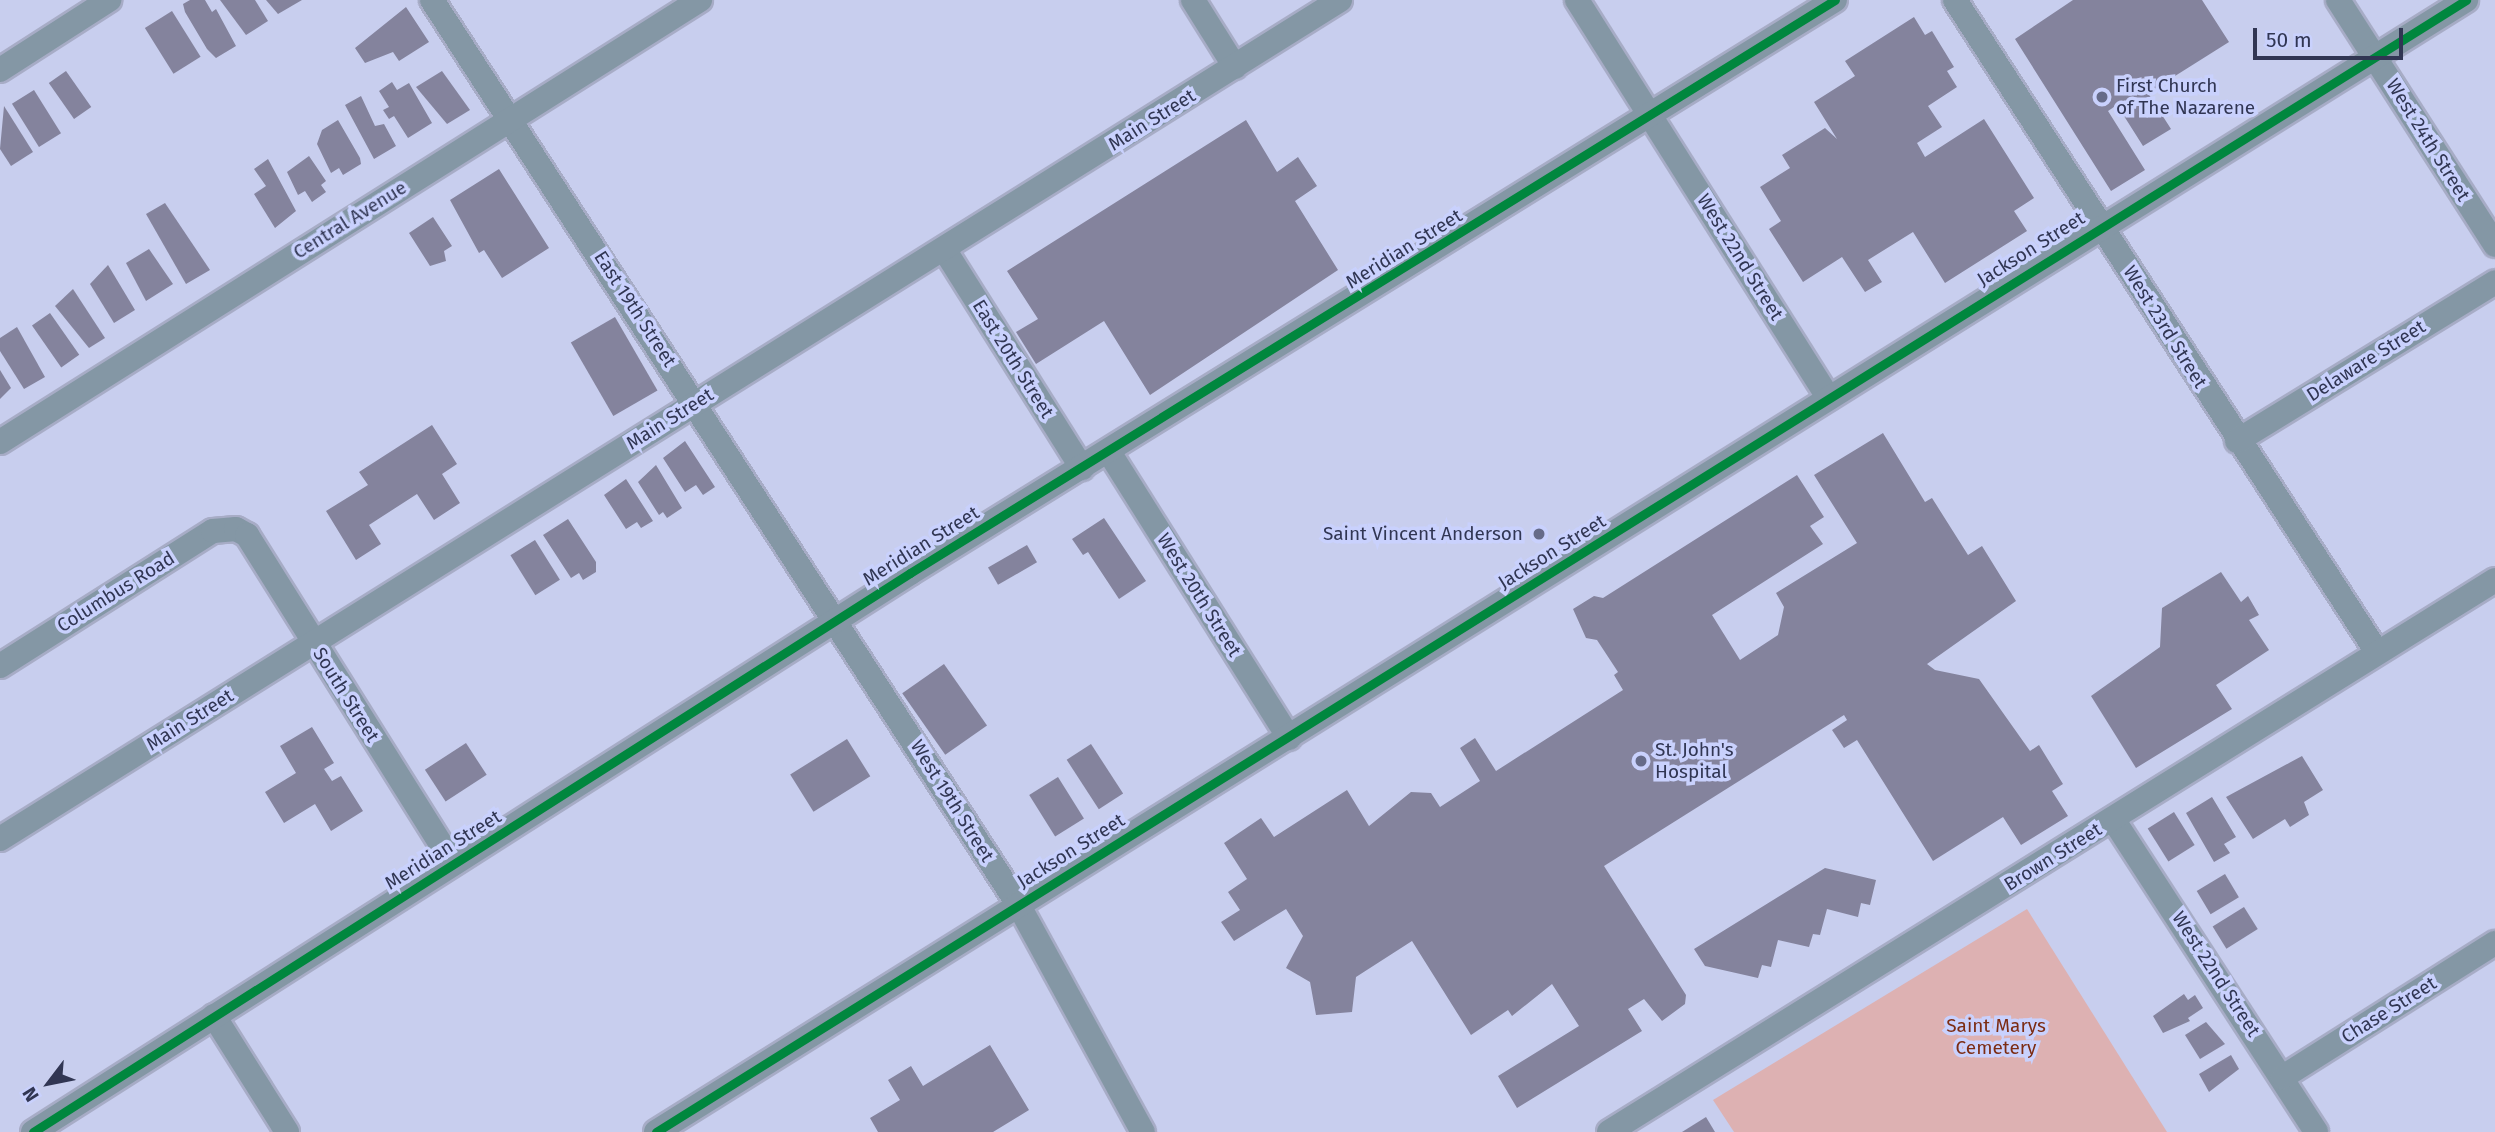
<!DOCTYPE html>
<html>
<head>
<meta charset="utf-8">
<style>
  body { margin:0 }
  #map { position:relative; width:2495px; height:1132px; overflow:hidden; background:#c8ceee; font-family:"Fira Sans",sans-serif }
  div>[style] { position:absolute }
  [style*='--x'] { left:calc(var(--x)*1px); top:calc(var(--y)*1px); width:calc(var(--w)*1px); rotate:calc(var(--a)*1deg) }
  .green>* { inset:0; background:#ddb1b2 }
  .building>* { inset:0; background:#84839d; transform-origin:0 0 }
  .roads { filter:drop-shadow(2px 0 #a7acc6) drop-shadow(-2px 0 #a7acc6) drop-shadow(0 2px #a7acc6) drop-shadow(0 -2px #a7acc6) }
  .minor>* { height:24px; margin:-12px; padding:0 12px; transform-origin:12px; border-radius:12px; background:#8497a5 }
  .cycleway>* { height:9px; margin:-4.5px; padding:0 4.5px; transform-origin:4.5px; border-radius:4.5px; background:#00873e }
  .dots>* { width:19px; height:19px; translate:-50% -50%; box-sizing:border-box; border:4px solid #c9d1fd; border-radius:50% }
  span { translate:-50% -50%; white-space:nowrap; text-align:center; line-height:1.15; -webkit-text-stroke:7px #c9d1fd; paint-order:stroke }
  .poi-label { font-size:19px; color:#313653 }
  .left { translate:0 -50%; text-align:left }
  .right { translate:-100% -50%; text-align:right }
  .street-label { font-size:19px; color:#313653 }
  .park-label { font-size:19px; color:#7c2c13 }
  .north { position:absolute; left:14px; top:1048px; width:70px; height:70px; -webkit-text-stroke:5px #c9d1fd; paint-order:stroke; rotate:238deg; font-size:19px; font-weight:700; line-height:28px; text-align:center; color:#313653 }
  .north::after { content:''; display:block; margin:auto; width:24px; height:32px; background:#313653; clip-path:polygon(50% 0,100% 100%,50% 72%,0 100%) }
  .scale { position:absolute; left:2253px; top:28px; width:150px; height:32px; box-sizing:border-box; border:4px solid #313653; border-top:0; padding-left:9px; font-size:21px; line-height:24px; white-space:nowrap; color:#313653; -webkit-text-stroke:5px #c9d1fd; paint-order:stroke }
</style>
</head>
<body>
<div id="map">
  <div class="green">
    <div style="clip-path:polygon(2027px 909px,2167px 1132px,1734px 1132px,1713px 1100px)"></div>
  </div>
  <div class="building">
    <div style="clip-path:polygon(190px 0,205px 0,212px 12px,216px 9px,236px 46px,216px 58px,207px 49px,185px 12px,183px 4px)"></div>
    <div style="clip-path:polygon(220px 0,255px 0,268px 21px,246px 35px)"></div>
    <div style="clip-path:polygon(266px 0,302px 0,278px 14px)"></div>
    <div style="clip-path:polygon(2073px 0,2202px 0,2229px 42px,2148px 93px,2171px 129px,2143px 146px,2117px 105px,2108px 111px,2145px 170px,2111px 191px,2015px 39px)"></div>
    <div style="clip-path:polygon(406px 7px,429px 42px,399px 61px,393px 52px,365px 63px,355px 48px)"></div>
    <div style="left:172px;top:11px;width:54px;height:32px;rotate:58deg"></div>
    <div style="clip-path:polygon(1914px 17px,1925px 35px,1932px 31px,1954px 67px,1947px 71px,1957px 87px,1928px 106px,1942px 127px,1917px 143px,1925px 157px,1984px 119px,2034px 198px,2014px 211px,2027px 231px,1945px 283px,1913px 232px,1868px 260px,1882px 282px,1865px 292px,1842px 257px,1803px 282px,1769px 229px,1781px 221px,1760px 187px,1790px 168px,1782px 155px,1825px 128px,1837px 139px,1814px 102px,1855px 76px,1845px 61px)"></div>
    <div style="left:66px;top:71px;width:44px;height:21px;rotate:55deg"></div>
    <div style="clip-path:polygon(442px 71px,470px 110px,447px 124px,416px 87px)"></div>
    <div style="clip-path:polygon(392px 82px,397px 90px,409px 83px,432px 123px,408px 138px,394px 116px,389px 119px,383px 110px,389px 107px,379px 91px)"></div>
    <div style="left:34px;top:90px;width:51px;height:26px;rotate:58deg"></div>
    <div style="clip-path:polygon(361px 96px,375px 126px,384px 124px,396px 146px,374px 159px,345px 105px)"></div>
    <div style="clip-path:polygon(4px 106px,33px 152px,11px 166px,0 149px)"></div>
    <div style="clip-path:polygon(338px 120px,360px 158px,361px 164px,343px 175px,339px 168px,331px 173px,317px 144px,322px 130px)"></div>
    <div style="clip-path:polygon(1246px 120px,1277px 172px,1298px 157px,1317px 186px,1295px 201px,1338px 270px,1150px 395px,1104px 321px,1036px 364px,1016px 332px,1038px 319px,1007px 271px)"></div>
    <div style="clip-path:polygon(309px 156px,326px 181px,321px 185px,326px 192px,312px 202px,305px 191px,298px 195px,287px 172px)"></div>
    <div style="clip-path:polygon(268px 159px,296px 211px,275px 228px,254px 194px,266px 186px,254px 169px)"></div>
    <div style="clip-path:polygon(499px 169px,549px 248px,502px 278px,484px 250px,479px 253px,450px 200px)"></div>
    <div style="clip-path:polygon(165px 203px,210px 270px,186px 284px,146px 214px)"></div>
    <div style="clip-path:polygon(433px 217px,452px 246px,444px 251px,446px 261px,430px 266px,409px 233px)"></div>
    <div style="clip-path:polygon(149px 249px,173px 284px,146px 301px,126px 263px)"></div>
    <div style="clip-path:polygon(108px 265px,135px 310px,114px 323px,90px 284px)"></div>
    <div style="clip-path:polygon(73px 289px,105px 338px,89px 348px,55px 306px)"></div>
    <div style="left:50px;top:313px;width:51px;height:22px;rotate:55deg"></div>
    <div style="left:615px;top:317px;width:85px;height:51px;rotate:60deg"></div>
    <div style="clip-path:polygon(17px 327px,45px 377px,24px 389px,0 351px,0 338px)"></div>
    <div style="clip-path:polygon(0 370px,11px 388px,0 399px)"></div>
    <div style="clip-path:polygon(432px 425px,457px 464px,442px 474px,460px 503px,434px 520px,417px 494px,369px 525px,381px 544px,356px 560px,326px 511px,368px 485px,359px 472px)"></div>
    <div style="clip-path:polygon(1883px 433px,1925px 502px,1932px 498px,1968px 555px,1982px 546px,2016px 601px,1927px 664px,1935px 670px,1979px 679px,2030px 751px,2039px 745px,2063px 784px,2052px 791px,2068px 816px,2021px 845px,2003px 817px,1933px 861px,1857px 740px,1844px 748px,1832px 730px,1847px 720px,1844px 715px,1604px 866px,1686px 995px,1685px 1004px,1662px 1021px,1644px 999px,1628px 1009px,1642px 1031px,1517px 1108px,1498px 1076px,1579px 1026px,1552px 984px,1512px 1016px,1508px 1010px,1471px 1035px,1412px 941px,1356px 977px,1352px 1012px,1316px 1015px,1310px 982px,1286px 968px,1303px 936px,1286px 909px,1234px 941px,1221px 922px,1240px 910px,1228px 892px,1247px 879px,1224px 843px,1261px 818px,1274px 837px,1347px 790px,1369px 826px,1411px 792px,1431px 793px,1440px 807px,1480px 781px,1460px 748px,1475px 738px,1496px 771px,1623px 690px,1614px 675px,1618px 672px,1597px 640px,1586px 638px,1573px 609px,1594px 596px,1603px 598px,1797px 475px,1824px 517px,1810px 526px,1823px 544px,1712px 615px,1740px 660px,1778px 635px,1784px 607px,1776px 593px,1857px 543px,1814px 475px)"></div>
    <div style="clip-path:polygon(685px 441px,715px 487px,703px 495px,696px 485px,685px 492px,663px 458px)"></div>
    <div style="clip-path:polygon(656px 465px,682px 508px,667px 518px,663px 512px,659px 515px,638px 482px)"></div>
    <div style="clip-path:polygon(626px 479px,653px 521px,641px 528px,637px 522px,626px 529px,604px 495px)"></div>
    <div style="clip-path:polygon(1104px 518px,1146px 581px,1119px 599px,1088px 552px,1083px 555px,1072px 539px)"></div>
    <div style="clip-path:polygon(568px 519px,596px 562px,596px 572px,583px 580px,579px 573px,571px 578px,543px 535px)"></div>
    <div style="left:535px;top:540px;width:47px;height:29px;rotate:58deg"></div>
    <div style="left:1027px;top:545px;width:20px;height:45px;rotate:60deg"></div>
    <div style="clip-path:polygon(2221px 572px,2241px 602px,2248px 596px,2259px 615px,2249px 620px,2269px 650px,2216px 685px,2232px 709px,2136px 768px,2091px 696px,2160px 647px,2162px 608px)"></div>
    <div style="left:944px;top:664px;width:75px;height:51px;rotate:55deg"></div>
    <div style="clip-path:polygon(312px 727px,334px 763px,324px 769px,332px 781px,341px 776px,363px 811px,331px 831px,315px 804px,284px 823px,265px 792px,296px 773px,280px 746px)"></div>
    <div style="left:847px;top:739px;width:44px;height:67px;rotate:58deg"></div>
    <div style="left:466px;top:743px;width:38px;height:49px;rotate:57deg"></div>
    <div style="left:1091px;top:744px;width:59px;height:29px;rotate:57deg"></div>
    <div style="clip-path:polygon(2302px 756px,2323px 790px,2304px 802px,2309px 815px,2290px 827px,2285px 819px,2253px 839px,2226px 797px)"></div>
    <div style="left:1058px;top:777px;width:49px;height:34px;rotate:58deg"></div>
    <div style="clip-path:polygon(2212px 797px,2236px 837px,2224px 844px,2230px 853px,2214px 862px,2186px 813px)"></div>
    <div style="left:2174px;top:812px;width:39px;height:31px;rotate:58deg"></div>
    <div style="clip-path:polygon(1825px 868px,1876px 880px,1870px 905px,1861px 903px,1858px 917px,1827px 909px,1820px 935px,1813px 934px,1809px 947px,1778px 940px,1771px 967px,1762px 965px,1758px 978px,1705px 966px,1694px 949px)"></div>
    <div style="left:2225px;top:874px;width:27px;height:33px;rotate:59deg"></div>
    <div style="left:2244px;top:907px;width:26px;height:37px;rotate:58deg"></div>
    <div style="clip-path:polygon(2184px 994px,2188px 1000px,2195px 995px,2203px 1008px,2188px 1018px,2190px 1021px,2163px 1033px,2153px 1016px)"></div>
    <div style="clip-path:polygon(2206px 1022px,2225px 1044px,2200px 1059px,2185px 1035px)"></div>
    <div style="clip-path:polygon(990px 1045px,1029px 1110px,993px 1132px,878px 1132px,870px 1118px,900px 1100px,888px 1080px,911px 1066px,923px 1086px)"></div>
    <div style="clip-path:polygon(2231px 1055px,2239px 1069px,2209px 1092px,2199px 1074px)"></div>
    <div style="clip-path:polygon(1706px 1117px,1715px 1132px,1682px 1132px)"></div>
  </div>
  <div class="roads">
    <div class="minor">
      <div style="--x:432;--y:0;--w:1077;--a:57.05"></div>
      <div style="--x:1018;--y:904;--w:260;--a:61.3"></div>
      <div style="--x:1193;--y:0;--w:79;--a:57.9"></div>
      <div style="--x:1577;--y:0;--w:471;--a:57.7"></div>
      <div style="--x:1955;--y:0;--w:777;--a:57.09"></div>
      <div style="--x:2338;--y:0;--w:291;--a:57.3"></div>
      <div style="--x:0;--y:70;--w:130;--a:-32.7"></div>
      <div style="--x:944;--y:249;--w:259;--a:57.8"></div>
      <div style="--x:2237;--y:441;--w:303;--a:-31.6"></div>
      <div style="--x:0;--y:442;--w:828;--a:-32.27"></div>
      <div style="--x:1109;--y:452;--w:338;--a:57.8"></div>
      <div style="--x:0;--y:666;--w:252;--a:-32.4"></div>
      <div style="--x:213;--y:531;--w:23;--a:-5"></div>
      <div style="--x:236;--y:529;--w:13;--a:29"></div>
      <div style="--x:247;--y:535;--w:388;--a:57.9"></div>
      <div style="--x:2113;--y:819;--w:373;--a:57"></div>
      <div style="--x:0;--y:839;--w:1581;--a:-32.05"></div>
      <div style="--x:214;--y:1016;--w:137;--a:57.8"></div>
      <div style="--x:2283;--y:1077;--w:251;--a:-32.3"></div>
      <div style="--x:33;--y:1132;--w:1040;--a:-32.51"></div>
      <div style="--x:910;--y:573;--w:1088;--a:-31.78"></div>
      <div style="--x:656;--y:1132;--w:2135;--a:-32.02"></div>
      <div style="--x:1609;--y:1132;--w:1044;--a:-31.92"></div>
    </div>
  </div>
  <div class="cycleway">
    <div style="--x:33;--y:1132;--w:1040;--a:-32.51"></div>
    <div style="--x:910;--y:573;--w:1088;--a:-31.78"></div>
    <div style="--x:656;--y:1132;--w:2135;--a:-32.02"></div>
  </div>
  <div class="dots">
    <div style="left:2102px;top:97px;background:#666b89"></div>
    <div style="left:1539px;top:534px;background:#666b89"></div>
    <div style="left:1641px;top:761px;background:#666b89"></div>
  </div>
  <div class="poi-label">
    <span class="left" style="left:2116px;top:97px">First Church<br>of The Nazarene</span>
    <span class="right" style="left:1523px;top:534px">Saint Vincent Anderson</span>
    <span class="left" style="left:1655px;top:761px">St. John's<br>Hospital</span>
  </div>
  <div class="street-label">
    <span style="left:1152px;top:120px;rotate:-32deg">Main Street</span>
    <span style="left:2428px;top:140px;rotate:58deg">West 24th Street</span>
    <span style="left:350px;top:220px;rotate:-32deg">Central Avenue</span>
    <span style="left:1404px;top:249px;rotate:-32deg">Meridian Street</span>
    <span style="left:2031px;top:249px;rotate:-32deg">Jackson Street</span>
    <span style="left:1740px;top:257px;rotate:58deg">West 22nd Street</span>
    <span style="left:635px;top:309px;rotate:57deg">East 19th Street</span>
    <span style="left:2165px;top:327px;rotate:58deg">West 23rd Street</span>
    <span style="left:1013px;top:359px;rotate:58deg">East 20th Street</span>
    <span style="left:2366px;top:361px;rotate:-32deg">Delaware Street</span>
    <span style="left:670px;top:419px;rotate:-32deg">Main Street</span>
    <span style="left:921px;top:546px;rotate:-32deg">Meridian Street</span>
    <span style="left:1552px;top:552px;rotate:-32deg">Jackson Street</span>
    <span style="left:116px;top:592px;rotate:-32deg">Columbus Road</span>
    <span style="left:1199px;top:595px;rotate:58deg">West 20th Street</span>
    <span style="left:346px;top:695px;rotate:58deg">South Street</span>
    <span style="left:190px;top:720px;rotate:-32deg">Main Street</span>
    <span style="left:952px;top:801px;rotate:58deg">West 19th Street</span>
    <span style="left:443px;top:850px;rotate:-32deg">Meridian Street</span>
    <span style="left:1071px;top:851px;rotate:-32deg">Jackson Street</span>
    <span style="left:2053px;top:857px;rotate:-32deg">Brown Street</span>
    <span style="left:2216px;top:974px;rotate:57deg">West 22nd Street</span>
    <span style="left:2389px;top:1010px;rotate:-32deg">Chase Street</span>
  </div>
  <div class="park-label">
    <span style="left:1996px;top:1037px">Saint Marys<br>Cemetery</span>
  </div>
  <div class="north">N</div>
  <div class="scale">50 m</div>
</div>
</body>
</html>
